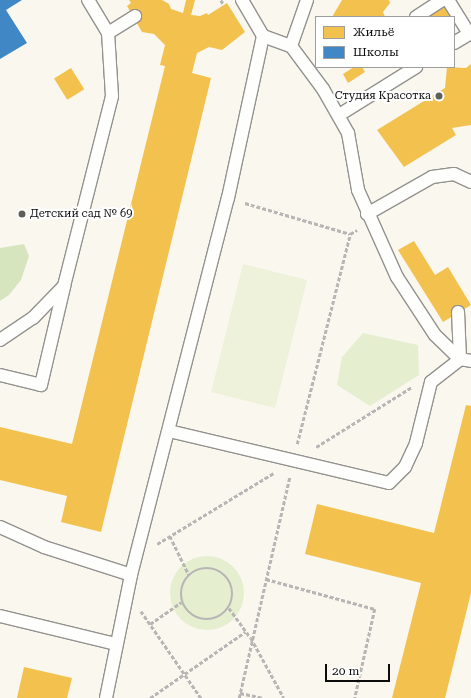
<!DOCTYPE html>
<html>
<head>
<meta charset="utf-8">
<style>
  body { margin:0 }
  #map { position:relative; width:471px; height:698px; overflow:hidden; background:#faf7ef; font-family:"Roboto Serif",serif }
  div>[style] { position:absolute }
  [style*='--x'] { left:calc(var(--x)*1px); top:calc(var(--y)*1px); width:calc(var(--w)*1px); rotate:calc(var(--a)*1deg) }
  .green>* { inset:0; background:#e6eed0 }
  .round { border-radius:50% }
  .forest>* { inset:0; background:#d7e5bf }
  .pitch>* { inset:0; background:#eef2da; transform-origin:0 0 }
  .homes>* { inset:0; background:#f2c14e; transform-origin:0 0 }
  .schools>* { inset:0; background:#3f88c5 }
  .path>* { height:2.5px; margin-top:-1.25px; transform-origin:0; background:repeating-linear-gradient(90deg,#b7b6b5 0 4px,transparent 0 6px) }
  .path>.ring { margin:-1.25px; padding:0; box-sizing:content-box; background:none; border:2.5px solid #b7b6b5; border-radius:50% }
  .roads { filter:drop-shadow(1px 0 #93928e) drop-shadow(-1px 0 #93928e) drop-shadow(0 1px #93928e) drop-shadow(0 -1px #93928e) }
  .service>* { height:12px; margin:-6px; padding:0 6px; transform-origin:6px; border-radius:6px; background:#fefefd }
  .dots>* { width:11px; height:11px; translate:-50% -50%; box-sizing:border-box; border:2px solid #fff; border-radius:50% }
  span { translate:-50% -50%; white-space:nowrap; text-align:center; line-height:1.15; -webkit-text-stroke:4px #fff; paint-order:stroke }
  .poi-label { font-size:11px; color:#0c0c0c }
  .right { translate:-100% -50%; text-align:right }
  .left { translate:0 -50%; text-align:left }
  .legend { position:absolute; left:315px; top:16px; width:140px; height:52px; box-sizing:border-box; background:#fff; border:1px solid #9e9e9e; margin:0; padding:5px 7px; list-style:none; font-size:12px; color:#0c0c0c }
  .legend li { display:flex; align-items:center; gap:8px; height:20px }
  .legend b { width:20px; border:1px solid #9e9e9e }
  .scale { position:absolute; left:325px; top:664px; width:65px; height:18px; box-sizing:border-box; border:2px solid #0c0c0c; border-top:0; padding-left:5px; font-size:12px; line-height:14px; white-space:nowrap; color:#0c0c0c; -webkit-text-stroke:3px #fff; paint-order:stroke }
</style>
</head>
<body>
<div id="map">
  <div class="green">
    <div style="clip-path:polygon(363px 333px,418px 345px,419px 375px,370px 406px,337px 385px,342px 357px)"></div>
    <div class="round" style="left:170px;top:556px;width:74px;height:74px"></div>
  </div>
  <div class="forest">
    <div style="clip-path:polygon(24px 244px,29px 256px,21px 280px,9px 295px,0 301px,0 248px)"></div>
  </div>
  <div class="pitch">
    <div style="left:243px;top:264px;width:66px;height:132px;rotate:14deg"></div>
  </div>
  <div class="homes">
    <div style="clip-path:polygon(129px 0,162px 0,169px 4px,171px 9px,183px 13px,186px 0,195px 0,191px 15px,200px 16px,207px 13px,208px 15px,227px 3px,245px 32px,222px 50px,209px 47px,197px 53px,192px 73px,211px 78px,101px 532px,61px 522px,67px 496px,0 480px,0 427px,72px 444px,165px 66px,160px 65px,165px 45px,154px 34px,142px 32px,127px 6px,131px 3px)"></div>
    <div style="clip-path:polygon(342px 0,389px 0,390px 3px,383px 12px,385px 17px,332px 17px)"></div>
    <div style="clip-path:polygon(443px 5px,450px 17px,429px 17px,427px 15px)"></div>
    <div style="clip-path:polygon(471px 64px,471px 125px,452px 128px,456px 135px,404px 167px,377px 130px,445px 88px,447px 67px,466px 68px)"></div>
    <div style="clip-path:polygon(354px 67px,362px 67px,365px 72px,348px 83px,343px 74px)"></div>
    <div style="left:71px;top:68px;width:25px;height:20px;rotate:58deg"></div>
    <div style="clip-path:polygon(414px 241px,435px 275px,448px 267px,471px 305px,443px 322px,398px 250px)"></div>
    <div style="clip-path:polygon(466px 405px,471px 406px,471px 593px,445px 698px,392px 698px,421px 583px,305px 554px,317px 504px,434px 533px)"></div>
    <div style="clip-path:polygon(24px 667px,72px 678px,67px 698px,17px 698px)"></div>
  </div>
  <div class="schools">
    <div style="clip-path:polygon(0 0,22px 0,6px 10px,27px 43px,0 59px)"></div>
  </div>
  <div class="path">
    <div style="--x:221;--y:0;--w:6;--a:59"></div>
    <div style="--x:245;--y:203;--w:109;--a:16.4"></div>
    <div style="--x:297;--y:444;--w:217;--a:-75.8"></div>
    <div style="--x:350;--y:234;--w:8;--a:-30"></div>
    <div style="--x:316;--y:447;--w:113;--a:-32"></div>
    <div style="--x:170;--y:536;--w:43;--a:64"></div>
    <div style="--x:157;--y:544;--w:137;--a:-31.3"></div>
    <div class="ring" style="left:181px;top:568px;width:49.5px;height:49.5px"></div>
    <div style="--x:266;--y:579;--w:113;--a:15.4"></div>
    <div style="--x:375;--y:609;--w:91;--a:102.7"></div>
    <div style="--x:229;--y:608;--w:37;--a:54"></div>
    <div style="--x:251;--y:638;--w:68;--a:61.2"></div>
    <div style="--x:141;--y:611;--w:106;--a:55.4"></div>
    <div style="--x:150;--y:624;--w:38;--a:-35"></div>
    <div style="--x:240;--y:693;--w:24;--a:12"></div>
    <div style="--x:150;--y:698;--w:116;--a:-34.8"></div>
    <div style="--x:239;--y:698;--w:228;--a:-77.1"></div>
  </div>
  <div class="roads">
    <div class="service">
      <div style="--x:242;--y:0;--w:42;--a:59.7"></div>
      <div style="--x:263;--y:36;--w:30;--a:20"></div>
      <div style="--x:291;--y:46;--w:54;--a:53.3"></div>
      <div style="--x:323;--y:89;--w:51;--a:60.4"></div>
      <div style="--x:348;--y:133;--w:58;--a:80"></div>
      <div style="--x:358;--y:190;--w:95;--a:65.9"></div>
      <div style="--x:397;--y:277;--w:69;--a:56.8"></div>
      <div style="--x:435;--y:335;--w:35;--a:44"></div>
      <div style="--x:460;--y:359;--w:11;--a:10"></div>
      <div style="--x:448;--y:0;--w:40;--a:58"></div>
      <div style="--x:469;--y:34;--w:17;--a:149"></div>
      <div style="--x:416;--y:17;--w:31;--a:-33"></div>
      <div style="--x:108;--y:33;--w:32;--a:-32"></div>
      <div style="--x:291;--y:46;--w:49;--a:-70.8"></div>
      <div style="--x:339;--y:115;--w:91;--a:-31.9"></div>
      <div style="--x:367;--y:214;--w:75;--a:-29.6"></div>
      <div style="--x:432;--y:177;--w:22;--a:-8"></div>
      <div style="--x:454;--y:174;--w:19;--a:25"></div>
      <div style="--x:0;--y:340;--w:40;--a:-34"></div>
      <div style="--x:33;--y:318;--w:45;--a:-45.9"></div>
      <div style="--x:64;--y:286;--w:196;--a:-75.8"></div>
      <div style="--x:112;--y:96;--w:63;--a:-93.6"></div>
      <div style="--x:108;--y:33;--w:39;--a:-121"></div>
      <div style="--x:0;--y:375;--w:42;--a:13.7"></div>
      <div style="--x:41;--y:385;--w:101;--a:-76.8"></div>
      <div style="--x:169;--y:431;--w:226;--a:13.3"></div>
      <div style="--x:389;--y:483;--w:23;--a:-45"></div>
      <div style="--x:405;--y:467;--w:26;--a:-65"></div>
      <div style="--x:416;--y:443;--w:63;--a:-76.2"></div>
      <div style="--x:431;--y:382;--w:37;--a:-38"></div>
      <div style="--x:460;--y:359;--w:47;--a:-92.4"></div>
      <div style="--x:0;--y:527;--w:48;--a:24.4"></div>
      <div style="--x:44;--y:547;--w:91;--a:17.8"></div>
      <div style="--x:0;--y:616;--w:119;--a:13.6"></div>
      <div style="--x:106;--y:698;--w:126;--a:-78.5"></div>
      <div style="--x:131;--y:575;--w:389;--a:-75.6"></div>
      <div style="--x:228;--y:198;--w:166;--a:-77.8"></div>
    </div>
  </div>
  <div class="dots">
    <div style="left:439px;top:96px;background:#5f5e5b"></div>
    <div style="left:22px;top:214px;background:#5f5e5b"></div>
  </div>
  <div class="poi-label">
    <span class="right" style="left:431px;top:96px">Студия Красотка</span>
    <span class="left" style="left:30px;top:214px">Детский сад № 69</span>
  </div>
  <ul class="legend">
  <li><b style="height:11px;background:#f2c14e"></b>Жильё</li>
  <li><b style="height:11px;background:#3f88c5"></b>Школы</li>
  </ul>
  <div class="scale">20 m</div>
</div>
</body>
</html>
